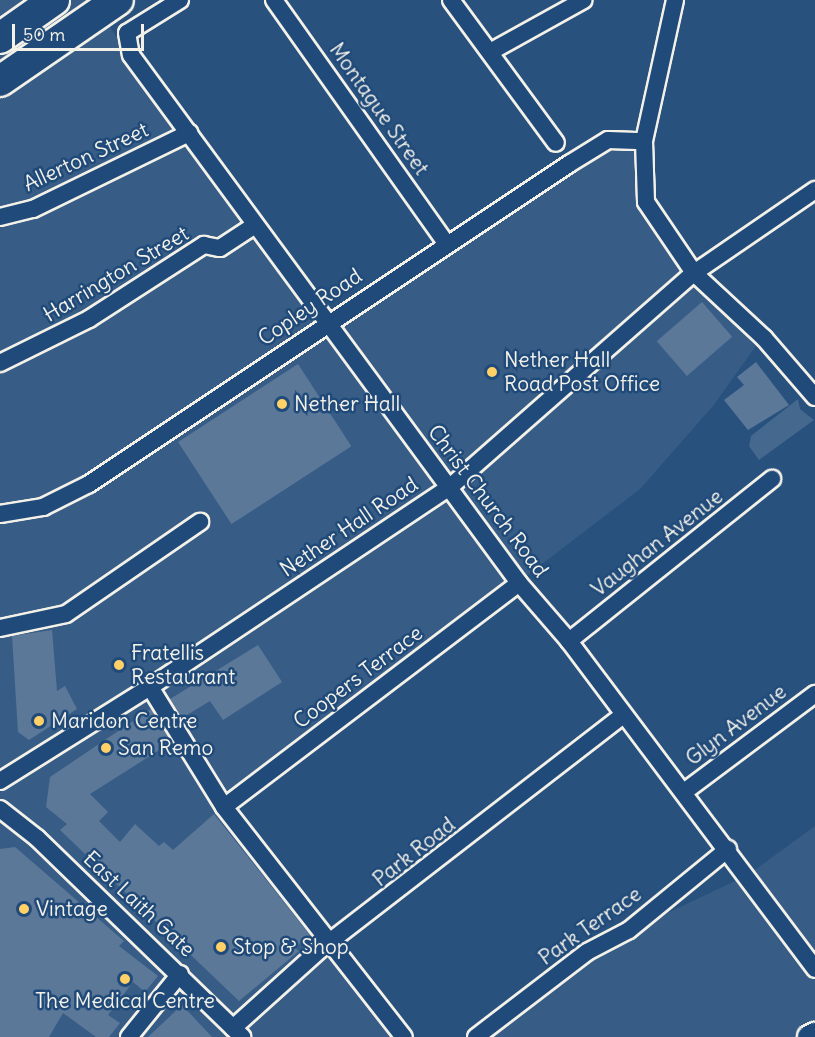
<!DOCTYPE html>
<html>
<head>
<meta charset="utf-8">
<style>
  body { margin:0 }
  #map { position:relative; width:815px; height:1037px; overflow:hidden; background:#28517e; font-family:Delius,sans-serif }
  div>[style] { position:absolute }
  [style*='--x'] { left:calc(var(--x)*1px); top:calc(var(--y)*1px); width:calc(var(--w)*1px); rotate:calc(var(--a)*1deg) }
  .built>* { inset:0; background:#375d86 }
  .green>* { inset:0; background:#45688e }
  .building>* { inset:0; background:#5b7899; transform-origin:0 0 }
  .roads { filter:drop-shadow(2px 0 #f4f1e8) drop-shadow(-2px 0 #f4f1e8) drop-shadow(0 2px #f4f1e8) drop-shadow(0 -2px #f4f1e8) }
  .street>* { height:16px; margin:-8px; padding:0 8px; transform-origin:8px; border-radius:8px; background:#1f4a7a }
  .secondary>* { height:22px; margin:-11px; padding:0 11px; transform-origin:11px; border-radius:11px; background:#1f4a7a }
  .highway>* { height:30px; margin:-15px; padding:0 15px; transform-origin:15px; border-radius:15px; background:#1f4a7a }
  .dots>* { width:16px; height:16px; translate:-50% -50%; box-sizing:border-box; border:3px solid #1f4a7a; border-radius:50% }
  span { translate:-50% -50%; white-space:nowrap; text-align:center; line-height:1.15; -webkit-text-stroke:5px #1f4a7a; paint-order:stroke }
  .street-label { font-size:21px; color:#f4f1e8 }
  .poi-label { font-size:21px; color:#f4f1e8 }
  .left { translate:0 -50%; text-align:left }
  .scale { position:absolute; left:12px; top:24px; width:132px; height:27px; box-sizing:border-box; border:3px solid #f4f1e8; border-top:0; padding-left:8px; font-size:18px; line-height:21px; white-space:nowrap; color:#f4f1e8; -webkit-text-stroke:4px #1f4a7a; paint-order:stroke }
</style>
</head>
<body>
<div id="map">
  <div class="built">
    <div style="clip-path:polygon(0 0,90px 0,326px 323px,608px 140px,644px 141px,646px 202px,694px 273px,756px 346px,713px 406px,640px 489px,224px 807px,404px 1037px,0 1037px)"></div>
    <div style="clip-path:polygon(815px 826px,815px 1037px,470px 1037px,608px 941px,748px 875px)"></div>
  </div>
  <div class="green">
    <div style="clip-path:polygon(798px 399px,800px 409px,814px 420px,759px 460px,749px 446px,751px 436px)"></div>
  </div>
  <div class="building">
    <div style="left:702px;top:302px;width:46px;height:60px;rotate:49deg"></div>
    <div style="clip-path:polygon(756px 362px,789px 405px,748px 430px,724px 400px,744px 385px,737px 377px)"></div>
    <div style="left:298px;top:364px;width:98px;height:143px;rotate:57deg"></div>
    <div style="clip-path:polygon(52px 630px,57px 691px,65px 686px,77px 709px,29px 740px,18px 732px,12px 636px)"></div>
    <div style="clip-path:polygon(258px 645px,282px 682px,223px 720px,210px 701px,182px 718px,170px 699px)"></div>
    <div style="clip-path:polygon(151px 709px,172px 742px,90px 794px,108px 812px,99px 821px,120px 842px,135px 824px,159px 846px,164px 842px,173px 850px,214px 814px,310px 935px,295px 948px,299px 951px,239px 1001px,60px 830px,67px 824px,46px 807px,50px 777px)"></div>
    <div style="clip-path:polygon(15px 847px,124px 941px,119px 946px,158px 976px,145px 992px,133px 982px,108px 1015px,120px 1023px,109px 1037px,96px 1037px,63px 1013px,49px 1037px,0 1037px,0 849px)"></div>
    <div style="clip-path:polygon(182px 1005px,212px 1037px,148px 1037px)"></div>
  </div>
  <div class="roads">
    <div class="street">
      <div style="--x:180;--y:0;--w:62;--a:148.1"></div>
      <div style="--x:127;--y:33;--w:22;--a:80"></div>
      <div style="--x:131;--y:55;--w:655;--a:53.69"></div>
      <div style="--x:519;--y:583;--w:77;--a:49.2"></div>
      <div style="--x:569;--y:641;--w:410;--a:53.1"></div>
      <div style="--x:274;--y:0;--w:299;--a:54.7"></div>
      <div style="--x:451;--y:0;--w:177;--a:53.7"></div>
      <div style="--x:675;--y:0;--w:144;--a:102.4"></div>
      <div style="--x:644;--y:141;--w:61;--a:88.1"></div>
      <div style="--x:646;--y:202;--w:86;--a:55.9"></div>
      <div style="--x:694;--y:273;--w:96;--a:42.9"></div>
      <div style="--x:764;--y:338;--w:78;--a:49.2"></div>
      <div style="--x:490;--y:52;--w:107;--a:-29"></div>
      <div style="--x:0;--y:217;--w:34;--a:-14"></div>
      <div style="--x:33;--y:209;--w:174;--a:-26"></div>
      <div style="--x:0;--y:363;--w:99;--a:-26.3"></div>
      <div style="--x:89;--y:319;--w:137;--a:-32.8"></div>
      <div style="--x:204;--y:245;--w:16;--a:11"></div>
      <div style="--x:220;--y:248;--w:42;--a:-33.3"></div>
      <div style="--x:0;--y:514;--w:44;--a:-9.2"></div>
      <div style="--x:43;--y:507;--w:51;--a:-26.6"></div>
      <div style="--x:89;--y:484;--w:577;--a:-33.69"></div>
      <div style="--x:569;--y:164;--w:46;--a:-31.6"></div>
      <div style="--x:608;--y:140;--w:36;--a:2"></div>
      <div style="--x:0;--y:628;--w:67;--a:-12"></div>
      <div style="--x:66;--y:614;--w:163;--a:-34.5"></div>
      <div style="--x:569;--y:641;--w:260;--a:-38.6"></div>
      <div style="--x:150;--y:687;--w:141;--a:58.3"></div>
      <div style="--x:224;--y:807;--w:292;--a:52"></div>
      <div style="--x:0;--y:781;--w:177;--a:-32.1"></div>
      <div style="--x:150;--y:687;--w:361;--a:-33.7"></div>
      <div style="--x:450;--y:487;--w:325;--a:-41.3"></div>
      <div style="--x:694;--y:273;--w:147;--a:-34.4"></div>
      <div style="--x:684;--y:792;--w:164;--a:-36.8"></div>
      <div style="--x:224;--y:807;--w:370;--a:-37.2"></div>
      <div style="--x:0;--y:809;--w:47;--a:38.1"></div>
      <div style="--x:37;--y:838;--w:286;--a:44.1"></div>
      <div style="--x:233;--y:1028;--w:121;--a:-42"></div>
      <div style="--x:323;--y:947;--w:379;--a:-37.7"></div>
      <div style="--x:129;--y:1037;--w:81;--a:-51"></div>
      <div style="--x:476;--y:1037;--w:140;--a:-37.4"></div>
      <div style="--x:587;--y:952;--w:47;--a:-27.6"></div>
      <div style="--x:629;--y:930;--w:128;--a:-39.3"></div>
    </div>
    <div class="secondary">
      <div style="--x:809;--y:1037;--w:7;--a:-27"></div>
    </div>
    <div class="highway">
      <div style="--x:0;--y:38;--w:66;--a:-35.1"></div>
      <div style="--x:0;--y:81;--w:143;--a:-34.5"></div>
    </div>
  </div>
  <div class="dots">
    <div style="left:492px;top:372px;background:#ffd166"></div>
    <div style="left:282px;top:404px;background:#ffd166"></div>
    <div style="left:119px;top:665px;background:#ffd166"></div>
    <div style="left:39px;top:721px;background:#ffd166"></div>
    <div style="left:106px;top:748px;background:#ffd166"></div>
    <div style="left:24px;top:909px;background:#ffd166"></div>
    <div style="left:221px;top:947px;background:#ffd166"></div>
    <div style="left:125px;top:979px;background:#ffd166"></div>
  </div>
  <div class="street-label">
    <span style="left:379px;top:109px;rotate:55deg">Montague Street</span>
    <span style="left:86px;top:157px;rotate:-25deg">Allerton Street</span>
    <span style="left:116px;top:274px;rotate:-31deg">Harrington Street</span>
    <span style="left:310px;top:307px;rotate:-34deg">Copley Road</span>
    <span style="left:488px;top:501px;rotate:53deg">Christ Church Road</span>
    <span style="left:349px;top:527px;rotate:-34deg">Nether Hall Road</span>
    <span style="left:657px;top:543px;rotate:-38deg">Vaughan Avenue</span>
    <span style="left:358px;top:677px;rotate:-37deg">Coopers Terrace</span>
    <span style="left:736px;top:725px;rotate:-37deg">Glyn Avenue</span>
    <span style="left:414px;top:852px;rotate:-38deg">Park Road</span>
    <span style="left:139px;top:904px;rotate:43deg">East Laith Gate</span>
    <span style="left:590px;top:926px;rotate:-35deg">Park Terrace</span>
  </div>
  <div class="poi-label">
    <span class="left" style="left:504px;top:372px">Nether Hall<br>Road Post Office</span>
    <span class="left" style="left:294px;top:404px">Nether Hall</span>
    <span class="left" style="left:131px;top:665px">Fratellis<br>Restaurant</span>
    <span class="left" style="left:51px;top:721px">Maridon Centre</span>
    <span class="left" style="left:118px;top:748px">San Remo</span>
    <span class="left" style="left:36px;top:909px">Vintage</span>
    <span class="left" style="left:233px;top:947px">Stop &amp; Shop</span>
    <span style="left:125px;top:1001px">The Medical Centre</span>
  </div>
  <div class="scale">50 m</div>
</div>
</body>
</html>
